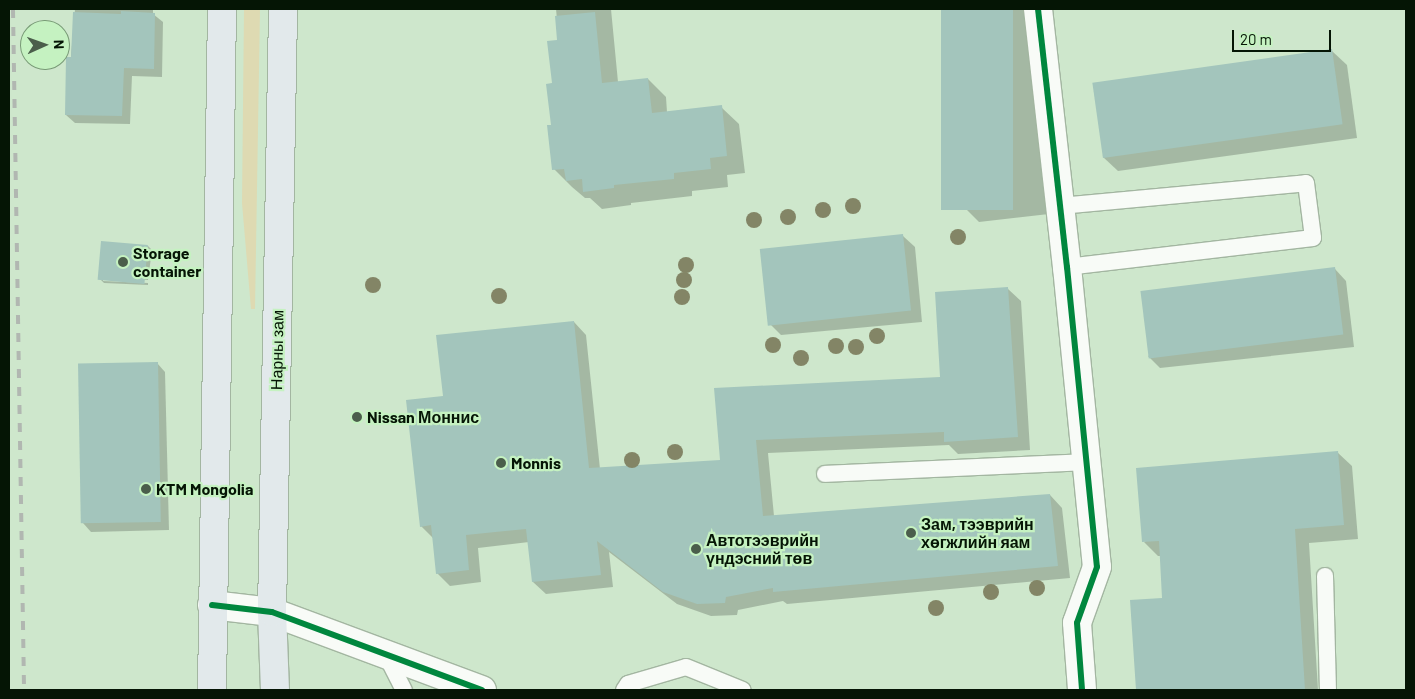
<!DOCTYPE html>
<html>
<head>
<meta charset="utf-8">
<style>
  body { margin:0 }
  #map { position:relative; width:1415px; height:699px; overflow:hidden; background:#cee7cc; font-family:Barlow,sans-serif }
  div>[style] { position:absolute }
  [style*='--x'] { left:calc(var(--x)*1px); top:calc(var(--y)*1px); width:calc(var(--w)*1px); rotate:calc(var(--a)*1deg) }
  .green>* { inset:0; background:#dedab2 }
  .shadow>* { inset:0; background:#0003 }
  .building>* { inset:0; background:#a3c5bc; transform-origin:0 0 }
  .roads { filter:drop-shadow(1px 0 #a3b6a1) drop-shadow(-1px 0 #a3b6a1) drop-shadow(0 1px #a3b6a1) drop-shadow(0 -1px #a3b6a1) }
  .lane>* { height:16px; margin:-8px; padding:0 8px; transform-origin:8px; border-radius:8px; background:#f8fbf7 }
  .street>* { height:28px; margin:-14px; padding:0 14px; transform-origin:14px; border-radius:14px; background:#f8fbf7 }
  .secondary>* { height:28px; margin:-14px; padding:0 14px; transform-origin:14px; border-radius:14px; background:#f8fbf7 }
  .primary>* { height:28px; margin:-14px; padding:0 14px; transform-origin:14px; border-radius:14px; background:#e2e9eb }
  .rail>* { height:4px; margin-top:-2px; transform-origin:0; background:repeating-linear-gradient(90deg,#b1b7b1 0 9px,transparent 0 18px) }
  .cycleway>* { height:6px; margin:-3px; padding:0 3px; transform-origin:3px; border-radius:3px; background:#00873e }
  .trees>* { width:16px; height:16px; margin:-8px; border-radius:50%; background:#838566 }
  .dots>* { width:14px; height:14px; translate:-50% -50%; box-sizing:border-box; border:2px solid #c5f2c1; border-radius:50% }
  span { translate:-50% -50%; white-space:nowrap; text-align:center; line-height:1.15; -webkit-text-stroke:4.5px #c5f2c1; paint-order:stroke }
  .poi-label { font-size:16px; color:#051505; font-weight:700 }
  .left { translate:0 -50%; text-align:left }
  .street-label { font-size:16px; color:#051505 }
  .frame { position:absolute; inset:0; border:10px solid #051505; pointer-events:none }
  .north { position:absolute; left:20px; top:20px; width:50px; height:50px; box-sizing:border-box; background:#c5f2c1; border:1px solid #789a76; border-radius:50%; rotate:88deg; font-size:14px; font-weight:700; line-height:20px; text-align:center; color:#051505 }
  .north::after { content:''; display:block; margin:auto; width:18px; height:22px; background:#4b5e4b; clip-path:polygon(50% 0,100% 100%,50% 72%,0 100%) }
  .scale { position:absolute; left:1232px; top:30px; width:99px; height:22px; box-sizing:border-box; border:2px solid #051505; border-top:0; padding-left:6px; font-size:15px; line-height:18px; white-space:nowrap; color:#051505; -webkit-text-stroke:4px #c5f2c1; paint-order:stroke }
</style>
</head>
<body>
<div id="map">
  <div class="green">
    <div style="clip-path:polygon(244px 9px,260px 9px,255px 309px,251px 309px,242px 203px)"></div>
  </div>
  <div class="shadow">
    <div style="clip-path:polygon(75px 9px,153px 9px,153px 14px,163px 22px,162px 77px,132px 76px,130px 124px,75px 123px,66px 115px)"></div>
    <div style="clip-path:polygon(556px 9px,611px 9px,618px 82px,648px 79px,666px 97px,667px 112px,721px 107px,739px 124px,745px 173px,727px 175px,728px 187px,692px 191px,692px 196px,631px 203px,631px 205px,602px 209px,590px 198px,585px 198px,572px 187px,554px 169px,552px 126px,559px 41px)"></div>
    <div style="clip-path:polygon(942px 9px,1025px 9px,1049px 214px,979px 222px,965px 208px)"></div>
    <div style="clip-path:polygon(1332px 51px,1347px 65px,1357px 138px,1118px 171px,1103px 157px)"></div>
    <div style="clip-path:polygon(903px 236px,915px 247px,922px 322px,781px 335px,769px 323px)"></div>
    <div style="clip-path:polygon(148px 246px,152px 250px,148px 280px,103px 279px,103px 281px,148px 283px,148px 285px,104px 283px,100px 279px)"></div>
    <div style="clip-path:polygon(1335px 269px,1346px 281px,1354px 347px,1160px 368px,1148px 356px)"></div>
    <div style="clip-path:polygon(1008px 289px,1021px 301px,1030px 450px,958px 454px,949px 445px,768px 453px,774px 516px,1050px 495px,1062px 508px,1070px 578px,787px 604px,783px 601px,738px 610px,737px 615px,711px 616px,677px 604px,609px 552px,613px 587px,546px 594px,533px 582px,529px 542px,478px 548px,481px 582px,450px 586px,437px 573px,434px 539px,421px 526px,444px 397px,574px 322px,586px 335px,600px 469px,722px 461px,716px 390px,941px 378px)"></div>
    <div style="clip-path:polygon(157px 363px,165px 372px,169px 530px,91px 532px,83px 523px)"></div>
    <div style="clip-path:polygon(1337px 452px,1352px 466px,1358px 539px,1309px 543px,1318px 690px,1137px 690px,1131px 601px,1164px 599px,1161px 556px,1158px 556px,1144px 542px)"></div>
  </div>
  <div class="building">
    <div style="left:941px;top:9px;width:72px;height:201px"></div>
    <div style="clip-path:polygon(121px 11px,155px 13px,154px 69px,124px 68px,122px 116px,65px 115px,66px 57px,71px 57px,73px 12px,121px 14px)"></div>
    <div style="clip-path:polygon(595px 12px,602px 83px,648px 78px,652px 113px,722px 105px,727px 156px,710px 158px,711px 169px,674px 173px,674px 179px,614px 185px,614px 188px,583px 192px,582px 179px,566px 181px,564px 169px,552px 170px,547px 125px,551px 125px,546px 84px,552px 83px,547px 41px,557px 40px,555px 16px)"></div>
    <div style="left:1332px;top:49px;width:76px;height:242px;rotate:82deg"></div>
    <div style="left:903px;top:234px;width:77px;height:144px;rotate:84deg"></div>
    <div style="left:101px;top:241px;width:47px;height:39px;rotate:5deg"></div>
    <div style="left:1335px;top:267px;width:68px;height:196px;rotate:83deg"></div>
    <div style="clip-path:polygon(1008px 287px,1018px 437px,944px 442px,944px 432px,756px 440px,763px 516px,1050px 494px,1058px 566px,773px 592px,773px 588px,726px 597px,725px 603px,697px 604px,663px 592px,597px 541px,601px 575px,532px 582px,526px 529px,466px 535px,469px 570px,436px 574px,431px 525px,420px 527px,406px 400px,443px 396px,436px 335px,574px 321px,589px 468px,720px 460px,714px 388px,940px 377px,935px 292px)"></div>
    <div style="left:158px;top:362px;width:160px;height:80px;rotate:89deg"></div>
    <div style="clip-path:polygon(1338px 451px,1344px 525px,1295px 529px,1305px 690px,1136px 690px,1130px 600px,1162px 598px,1159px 541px,1142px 542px,1136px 468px)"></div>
  </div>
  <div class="roads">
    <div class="lane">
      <div style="--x:1060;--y:206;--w:247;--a:-5.3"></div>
      <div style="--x:1306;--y:183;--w:55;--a:82.7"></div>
      <div style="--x:1313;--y:238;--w:248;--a:173.3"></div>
      <div style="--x:825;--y:474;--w:261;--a:-2.6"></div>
      <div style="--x:1325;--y:576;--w:114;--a:88.5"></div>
      <div style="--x:386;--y:655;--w:39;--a:63"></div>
      <div style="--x:624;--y:690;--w:7;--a:-56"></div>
      <div style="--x:628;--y:684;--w:60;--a:-16.3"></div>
      <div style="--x:686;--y:667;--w:61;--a:22"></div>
    </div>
    <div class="street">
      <div style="--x:1038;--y:9;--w:260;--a:83.6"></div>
      <div style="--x:1067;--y:267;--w:301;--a:84.3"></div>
      <div style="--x:1097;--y:567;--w:59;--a:109.7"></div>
      <div style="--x:1077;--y:623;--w:67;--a:85.7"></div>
    </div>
    <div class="secondary">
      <div style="--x:212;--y:605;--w:60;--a:6.7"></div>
      <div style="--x:272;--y:612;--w:224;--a:20.4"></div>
    </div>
    <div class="primary">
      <div style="--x:212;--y:690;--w:681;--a:-89.16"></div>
      <div style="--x:275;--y:690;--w:78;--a:-92.2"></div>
      <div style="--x:272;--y:612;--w:603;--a:-88.95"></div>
    </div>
  </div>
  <div class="rail">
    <div style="--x:13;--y:9;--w:681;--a:89.07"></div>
  </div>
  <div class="cycleway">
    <div style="--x:1038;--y:9;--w:260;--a:83.6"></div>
    <div style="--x:1067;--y:267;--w:301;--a:84.3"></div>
    <div style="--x:1097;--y:567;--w:59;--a:109.7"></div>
    <div style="--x:1077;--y:623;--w:67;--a:85.7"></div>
    <div style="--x:212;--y:605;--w:60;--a:6.7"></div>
    <div style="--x:272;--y:612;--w:224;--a:20.4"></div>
  </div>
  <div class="trees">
    <div style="left:853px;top:206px"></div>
    <div style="left:823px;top:210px"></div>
    <div style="left:788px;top:217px"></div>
    <div style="left:754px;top:220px"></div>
    <div style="left:958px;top:237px"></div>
    <div style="left:686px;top:265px"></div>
    <div style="left:684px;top:280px"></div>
    <div style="left:373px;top:285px"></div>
    <div style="left:499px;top:296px"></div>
    <div style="left:682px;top:297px"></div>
    <div style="left:877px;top:336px"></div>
    <div style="left:773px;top:345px"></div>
    <div style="left:836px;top:346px"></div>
    <div style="left:856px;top:347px"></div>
    <div style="left:801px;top:358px"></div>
    <div style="left:675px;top:452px"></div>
    <div style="left:632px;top:460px"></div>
    <div style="left:1037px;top:588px"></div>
    <div style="left:991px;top:592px"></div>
    <div style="left:936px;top:608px"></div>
  </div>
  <div class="dots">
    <div style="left:123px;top:262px;background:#4b5e4b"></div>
    <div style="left:357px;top:417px;background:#4b5e4b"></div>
    <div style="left:501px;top:463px;background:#4b5e4b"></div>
    <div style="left:146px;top:489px;background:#4b5e4b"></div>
    <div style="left:911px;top:533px;background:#4b5e4b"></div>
    <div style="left:696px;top:549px;background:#4b5e4b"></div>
  </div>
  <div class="poi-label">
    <span class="left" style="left:133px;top:262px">Storage<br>container</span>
    <span class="left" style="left:367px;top:417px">Nissan Моннис</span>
    <span class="left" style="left:511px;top:463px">Monnis</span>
    <span class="left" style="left:156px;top:489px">KTM Mongolia</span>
    <span class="left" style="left:921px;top:533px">Зам, тээврийн<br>хөгжлийн яам</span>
    <span class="left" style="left:706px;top:549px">Автотээврийн<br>үндэсний төв</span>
  </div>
  <div class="street-label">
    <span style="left:277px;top:350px;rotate:-89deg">Нарны зам</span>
  </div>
  <div class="frame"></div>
  <div class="north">N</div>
  <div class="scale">20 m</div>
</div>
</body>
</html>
